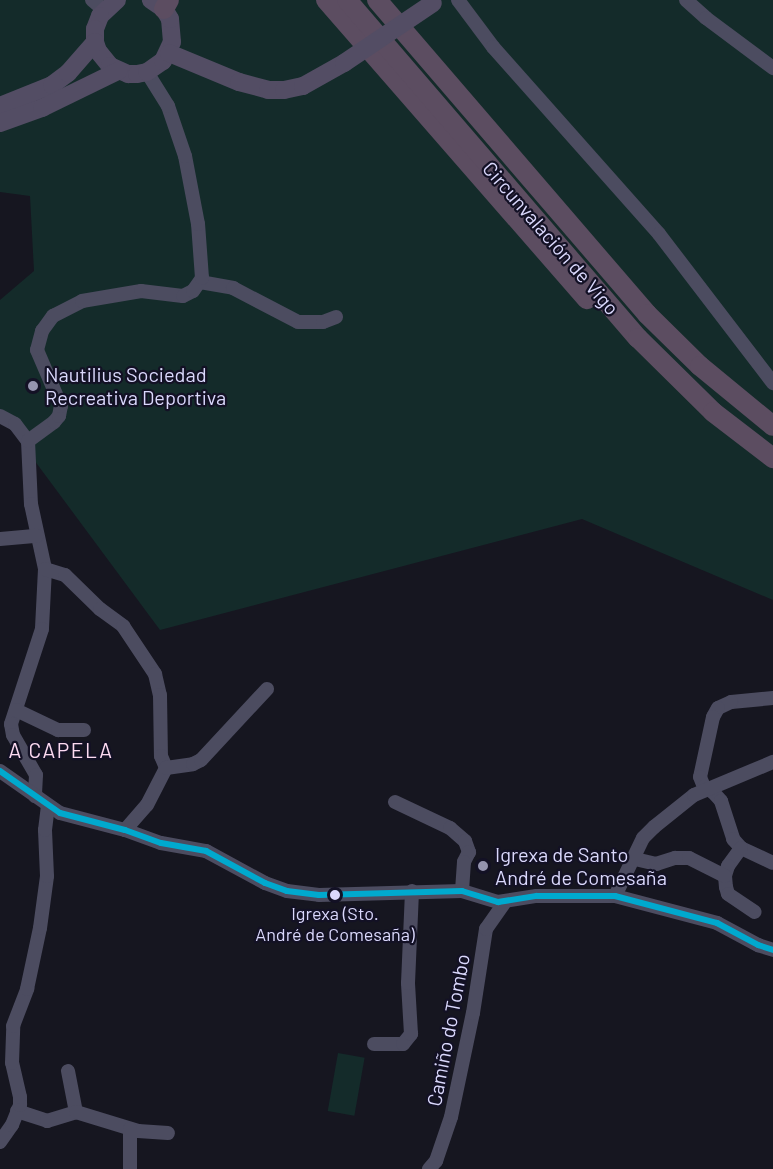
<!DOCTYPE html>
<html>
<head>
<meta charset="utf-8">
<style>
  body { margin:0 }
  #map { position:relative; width:773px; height:1169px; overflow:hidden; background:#161620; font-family:Barlow,sans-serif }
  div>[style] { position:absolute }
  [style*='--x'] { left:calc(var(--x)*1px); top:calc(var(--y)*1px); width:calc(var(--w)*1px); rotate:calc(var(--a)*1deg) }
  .green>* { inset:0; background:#142b2a; transform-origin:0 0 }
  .minor>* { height:14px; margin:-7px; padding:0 7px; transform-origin:7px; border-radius:7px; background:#4c4c60 }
  .major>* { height:18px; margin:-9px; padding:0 9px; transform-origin:9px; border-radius:9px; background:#534d64 }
  .highway>* { height:20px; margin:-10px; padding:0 10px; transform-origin:10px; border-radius:10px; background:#5c4d61 }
  .major-bridge>* { height:18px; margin:-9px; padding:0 9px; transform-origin:9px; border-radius:9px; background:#534d64 }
  .bus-1>* { height:6px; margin:-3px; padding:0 3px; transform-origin:3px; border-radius:3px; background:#00a9ce }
  .dots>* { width:16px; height:16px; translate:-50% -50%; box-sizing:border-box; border:3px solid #131125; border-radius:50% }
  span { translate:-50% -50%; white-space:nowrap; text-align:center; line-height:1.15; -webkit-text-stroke:4.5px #131125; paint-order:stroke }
  .bus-label { font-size:18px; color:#dad8fc }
  .street-label { font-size:20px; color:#dad8fc }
  .poi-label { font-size:20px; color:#dad8fc }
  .left { translate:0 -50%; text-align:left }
  .neighbourhood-label { font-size:21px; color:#fcdaf1; letter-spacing:1.5px }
</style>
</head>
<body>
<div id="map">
  <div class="green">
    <div style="clip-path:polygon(0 0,773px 0,773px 600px,582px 519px,160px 630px,0 414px,0 300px,34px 271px,30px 196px,0 192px)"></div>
    <div style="left:338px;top:1053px;width:27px;height:59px;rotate:10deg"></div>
  </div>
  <div class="minor">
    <div style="--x:92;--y:0;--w:16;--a:40"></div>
    <div style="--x:458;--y:0;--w:59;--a:53.3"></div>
    <div style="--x:493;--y:47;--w:250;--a:48.4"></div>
    <div style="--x:659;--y:234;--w:188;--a:52.6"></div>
    <div style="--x:686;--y:0;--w:27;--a:42"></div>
    <div style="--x:706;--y:18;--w:84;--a:36.7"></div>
    <div style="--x:200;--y:282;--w:34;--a:10"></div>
    <div style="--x:233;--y:288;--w:73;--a:27.6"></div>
    <div style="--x:298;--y:322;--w:25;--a:0"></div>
    <div style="--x:323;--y:322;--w:14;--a:-21"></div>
    <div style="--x:0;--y:416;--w:17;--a:28"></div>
    <div style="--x:15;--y:424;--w:21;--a:53"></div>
    <div style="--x:28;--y:441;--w:63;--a:87.3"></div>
    <div style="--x:31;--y:504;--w:66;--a:77.8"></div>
    <div style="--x:45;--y:569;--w:60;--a:92.9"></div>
    <div style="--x:42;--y:629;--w:100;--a:108.1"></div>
    <div style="--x:11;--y:724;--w:11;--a:80"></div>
    <div style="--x:13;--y:735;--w:46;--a:60.1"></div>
    <div style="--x:36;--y:775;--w:21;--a:93"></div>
    <div style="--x:28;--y:441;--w:32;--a:-36"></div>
    <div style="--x:54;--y:422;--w:8;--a:-50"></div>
    <div style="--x:59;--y:416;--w:10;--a:-79"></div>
    <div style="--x:61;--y:406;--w:61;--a:-113.2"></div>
    <div style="--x:37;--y:350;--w:20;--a:-75"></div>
    <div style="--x:42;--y:331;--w:19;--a:-54"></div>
    <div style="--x:53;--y:316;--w:33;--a:-27"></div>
    <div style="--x:82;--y:301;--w:60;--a:-9.6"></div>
    <div style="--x:141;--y:291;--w:42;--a:6.8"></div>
    <div style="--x:183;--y:296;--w:11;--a:-27"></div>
    <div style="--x:193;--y:291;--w:16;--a:-55"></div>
    <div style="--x:202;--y:278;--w:54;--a:-94.2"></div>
    <div style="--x:198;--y:224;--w:69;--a:-100.8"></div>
    <div style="--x:185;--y:156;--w:53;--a:-108.8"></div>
    <div style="--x:168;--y:106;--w:40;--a:-122"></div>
    <div style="--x:0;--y:539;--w:37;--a:-5"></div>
    <div style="--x:45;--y:569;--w:21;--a:17"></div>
    <div style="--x:65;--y:575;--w:49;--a:44.2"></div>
    <div style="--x:100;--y:609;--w:29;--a:36"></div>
    <div style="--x:123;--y:626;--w:58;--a:56.3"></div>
    <div style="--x:155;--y:674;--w:22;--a:77"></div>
    <div style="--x:160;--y:695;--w:61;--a:89.1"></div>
    <div style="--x:161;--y:756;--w:13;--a:67"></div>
    <div style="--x:773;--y:698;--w:42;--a:174.6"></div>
    <div style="--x:731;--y:702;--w:14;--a:155"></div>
    <div style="--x:718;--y:708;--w:10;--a:119"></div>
    <div style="--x:713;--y:717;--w:61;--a:102.2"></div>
    <div style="--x:700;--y:777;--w:11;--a:68"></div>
    <div style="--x:704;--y:787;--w:10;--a:29"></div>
    <div style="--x:713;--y:792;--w:12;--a:48"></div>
    <div style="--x:721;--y:801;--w:40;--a:72"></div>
    <div style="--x:733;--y:839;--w:12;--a:48"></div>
    <div style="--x:741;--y:848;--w:35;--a:25"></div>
    <div style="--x:16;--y:710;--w:47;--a:25.5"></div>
    <div style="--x:58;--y:730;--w:26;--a:0"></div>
    <div style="--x:0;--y:771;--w:73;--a:35"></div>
    <div style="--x:60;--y:813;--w:67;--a:14.7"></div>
    <div style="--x:125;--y:830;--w:38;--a:20"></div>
    <div style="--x:161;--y:843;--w:46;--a:10.1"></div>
    <div style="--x:206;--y:851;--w:67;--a:28.5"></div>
    <div style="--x:265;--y:883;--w:23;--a:20"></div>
    <div style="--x:287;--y:891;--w:32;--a:7"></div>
    <div style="--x:319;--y:895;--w:143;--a:-1.6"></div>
    <div style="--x:462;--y:891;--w:38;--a:17"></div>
    <div style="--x:498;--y:902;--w:39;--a:-9"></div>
    <div style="--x:537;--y:896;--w:78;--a:0"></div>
    <div style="--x:615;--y:896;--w:106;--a:14.8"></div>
    <div style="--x:717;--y:923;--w:47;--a:28.2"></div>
    <div style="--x:758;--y:945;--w:16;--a:18"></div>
    <div style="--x:395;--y:802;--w:61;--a:25.3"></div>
    <div style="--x:450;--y:828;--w:20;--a:41"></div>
    <div style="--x:465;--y:841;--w:12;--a:70"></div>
    <div style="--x:469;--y:852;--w:11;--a:117"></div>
    <div style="--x:464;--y:862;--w:29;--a:94"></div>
    <div style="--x:125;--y:830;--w:33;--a:-49"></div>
    <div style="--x:147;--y:805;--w:42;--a:-62.8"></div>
    <div style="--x:166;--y:768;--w:27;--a:-8"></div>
    <div style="--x:193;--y:764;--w:9;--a:-27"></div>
    <div style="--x:201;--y:760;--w:97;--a:-47.1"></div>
    <div style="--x:741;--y:848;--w:22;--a:126"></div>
    <div style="--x:728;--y:866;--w:10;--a:107"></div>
    <div style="--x:725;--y:876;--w:11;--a:85"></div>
    <div style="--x:726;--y:887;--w:7;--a:74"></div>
    <div style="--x:728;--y:894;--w:32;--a:34"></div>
    <div style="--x:635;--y:859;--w:22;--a:13"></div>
    <div style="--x:656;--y:864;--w:20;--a:-18"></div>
    <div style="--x:675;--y:858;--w:14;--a:0"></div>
    <div style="--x:689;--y:858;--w:40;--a:26.6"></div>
    <div style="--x:615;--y:896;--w:64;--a:-64.2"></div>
    <div style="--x:643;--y:838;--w:16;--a:-45"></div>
    <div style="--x:654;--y:827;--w:51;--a:-38.7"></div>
    <div style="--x:694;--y:795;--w:86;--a:-22.7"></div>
    <div style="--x:374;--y:1044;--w:29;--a:0"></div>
    <div style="--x:403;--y:1044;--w:13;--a:-51"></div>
    <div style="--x:411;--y:1034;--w:51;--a:-93.4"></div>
    <div style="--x:408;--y:983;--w:92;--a:-87.5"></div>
    <div style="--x:68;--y:1071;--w:42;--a:79"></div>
    <div style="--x:17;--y:1111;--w:32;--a:18"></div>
    <div style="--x:47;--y:1121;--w:30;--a:-17"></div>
    <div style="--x:76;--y:1112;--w:65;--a:17"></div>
    <div style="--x:138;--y:1131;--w:30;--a:4"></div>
    <div style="--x:0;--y:1142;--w:21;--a:-55"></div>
    <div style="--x:12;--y:1125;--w:22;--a:-68"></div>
    <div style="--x:20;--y:1105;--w:8;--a:-90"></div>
    <div style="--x:20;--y:1097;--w:35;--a:-103"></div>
    <div style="--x:12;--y:1063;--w:37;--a:-88"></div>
    <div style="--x:13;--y:1026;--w:40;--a:-69"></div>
    <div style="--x:27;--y:989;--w:62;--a:-78"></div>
    <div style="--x:40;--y:928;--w:52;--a:-82.3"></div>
    <div style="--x:47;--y:876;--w:46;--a:-92.5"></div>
    <div style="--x:45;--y:830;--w:25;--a:-83"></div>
    <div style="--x:130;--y:1169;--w:40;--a:-90"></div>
    <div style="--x:429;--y:1169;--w:11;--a:-49"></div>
    <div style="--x:436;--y:1161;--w:46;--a:-71.2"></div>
    <div style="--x:451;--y:1117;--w:106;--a:-78.1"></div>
    <div style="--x:473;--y:1013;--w:85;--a:-81.2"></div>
    <div style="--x:486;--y:929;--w:33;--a:-55"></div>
  </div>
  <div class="major">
    <div style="--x:117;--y:0;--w:23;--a:137"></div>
    <div style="--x:100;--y:16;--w:14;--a:111"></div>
    <div style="--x:95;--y:29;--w:13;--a:90"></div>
    <div style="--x:95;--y:42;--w:9;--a:72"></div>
    <div style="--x:98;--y:51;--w:19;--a:51"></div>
    <div style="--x:110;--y:66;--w:20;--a:24"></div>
    <div style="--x:128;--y:74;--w:9;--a:0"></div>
    <div style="--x:137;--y:74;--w:10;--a:-11"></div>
    <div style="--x:147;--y:72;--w:19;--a:-35"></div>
    <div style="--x:163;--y:61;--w:21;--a:-65"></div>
    <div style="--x:172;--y:42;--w:23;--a:-95"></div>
    <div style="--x:170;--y:19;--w:12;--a:-121"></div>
    <div style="--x:164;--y:9;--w:16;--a:-145"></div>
    <div style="--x:169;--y:53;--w:76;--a:22.5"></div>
    <div style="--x:239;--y:82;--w:30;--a:15"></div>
    <div style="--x:268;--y:90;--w:16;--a:0"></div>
    <div style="--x:284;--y:90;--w:19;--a:-12"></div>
    <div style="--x:303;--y:86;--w:47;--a:-29.3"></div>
    <div style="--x:0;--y:106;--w:56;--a:-22"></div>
    <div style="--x:52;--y:85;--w:20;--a:-37"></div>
    <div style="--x:68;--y:73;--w:41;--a:-48.9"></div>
    <div style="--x:0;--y:123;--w:45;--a:-19.7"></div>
    <div style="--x:42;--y:108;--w:85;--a:-26"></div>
  </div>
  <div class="highway">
    <div style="--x:326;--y:0;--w:397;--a:48.9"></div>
    <div style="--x:347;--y:0;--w:446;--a:49.3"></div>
    <div style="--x:638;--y:338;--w:105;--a:44.6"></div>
    <div style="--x:713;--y:412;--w:76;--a:37.5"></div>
    <div style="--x:377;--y:0;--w:414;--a:49.3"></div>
    <div style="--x:647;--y:314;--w:74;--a:44.5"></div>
    <div style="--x:700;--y:366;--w:94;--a:39.4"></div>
    <div style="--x:164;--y:9;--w:10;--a:-61"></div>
  </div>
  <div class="major-bridge">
    <div style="--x:344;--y:63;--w:107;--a:-34"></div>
  </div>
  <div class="bus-1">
    <div style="--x:0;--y:771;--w:73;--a:35"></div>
    <div style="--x:60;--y:813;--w:67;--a:14.7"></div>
    <div style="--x:125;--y:830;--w:38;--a:20"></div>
    <div style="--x:161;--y:843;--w:46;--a:10.1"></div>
    <div style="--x:206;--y:851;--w:67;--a:28.5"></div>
    <div style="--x:265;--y:883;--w:23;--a:20"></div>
    <div style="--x:287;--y:891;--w:32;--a:7"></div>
    <div style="--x:319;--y:895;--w:143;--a:-1.6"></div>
    <div style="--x:462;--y:891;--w:38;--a:17"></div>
    <div style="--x:498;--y:902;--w:39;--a:-9"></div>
    <div style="--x:537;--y:896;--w:78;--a:0"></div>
    <div style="--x:615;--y:896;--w:106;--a:14.8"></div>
    <div style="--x:717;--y:923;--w:47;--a:28.2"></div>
    <div style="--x:758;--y:945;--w:16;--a:18"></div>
  </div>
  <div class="dots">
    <div style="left:33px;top:386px;background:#9594af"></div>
    <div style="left:483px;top:866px;background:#9594af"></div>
    <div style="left:335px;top:895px;background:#dad8fc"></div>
  </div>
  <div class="bus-label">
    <span style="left:335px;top:924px">Igrexa (Sto.<br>André de Comesaña)</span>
  </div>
  <div class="street-label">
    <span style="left:551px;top:238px;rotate:49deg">Circunvalación de Vigo</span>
    <span style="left:448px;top:1030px;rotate:-79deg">Camiño do Tombo</span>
  </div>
  <div class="poi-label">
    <span class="left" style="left:45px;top:386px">Nautilius Sociedad<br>Recreativa Deportiva</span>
    <span class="left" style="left:495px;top:866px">Igrexa de Santo<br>André de Comesaña</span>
  </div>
  <div class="neighbourhood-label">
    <span style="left:61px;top:750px">A CAPELA</span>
  </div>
</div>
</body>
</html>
